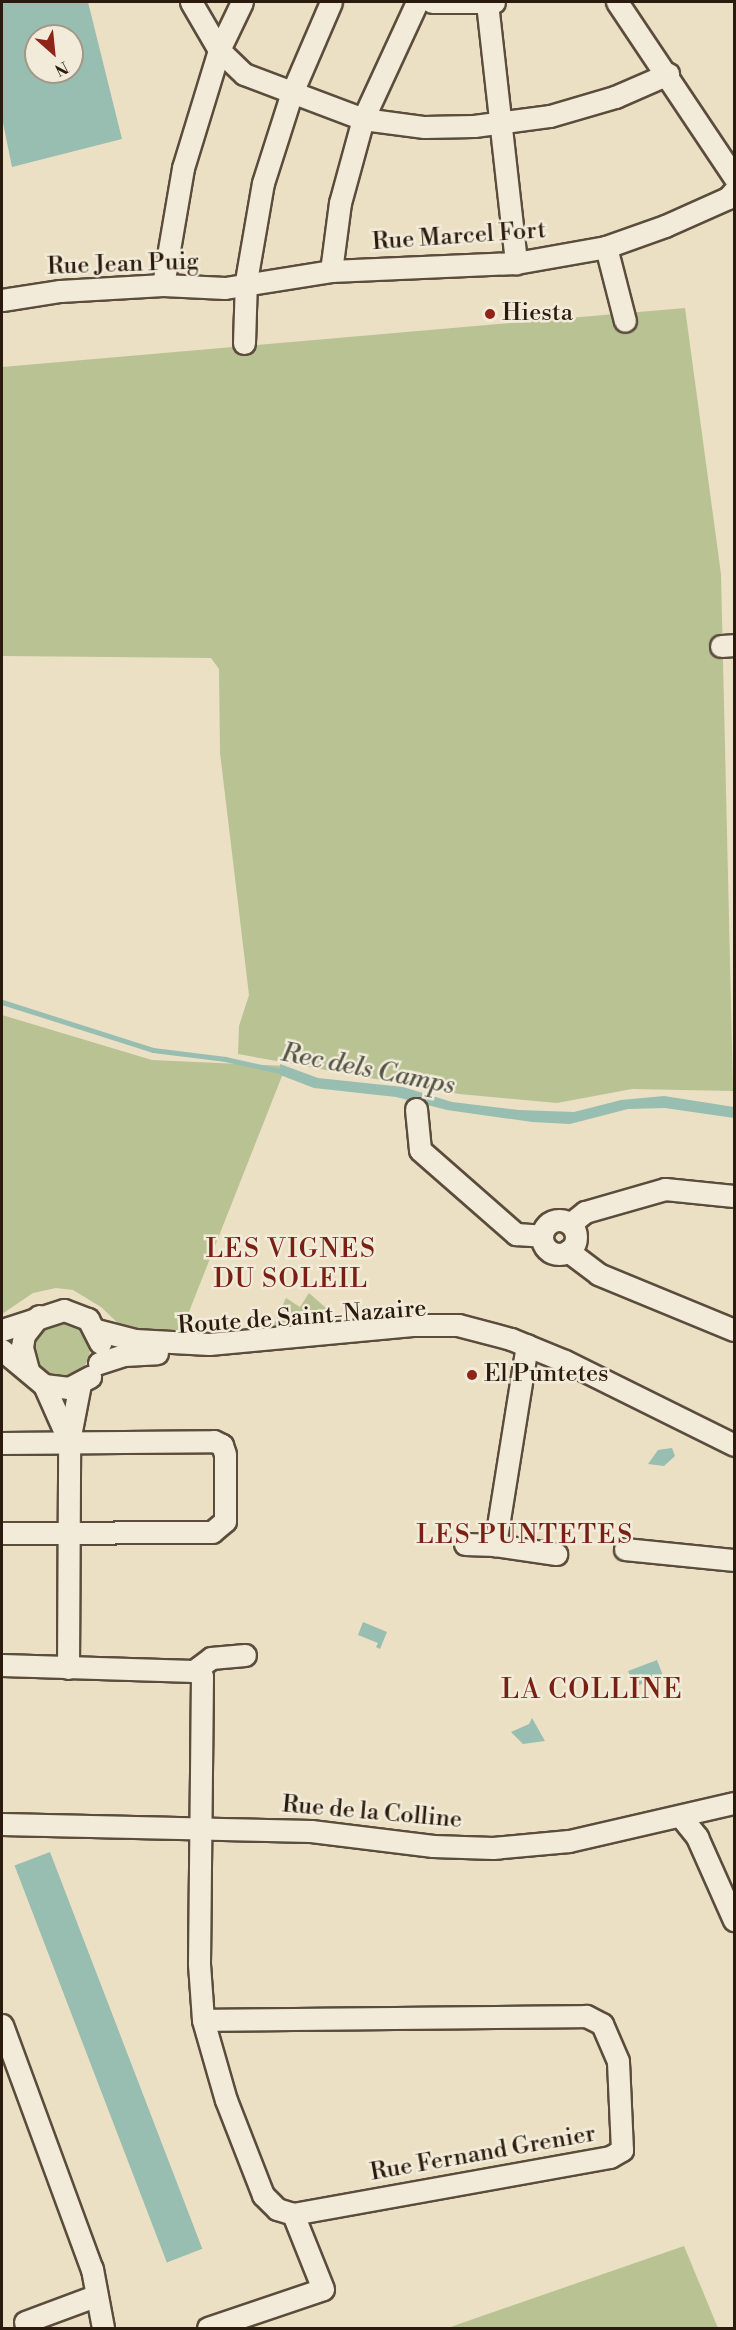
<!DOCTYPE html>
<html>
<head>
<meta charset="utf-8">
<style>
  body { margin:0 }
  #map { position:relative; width:736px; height:2330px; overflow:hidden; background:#ebe0c4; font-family:"Libre Bodoni",serif }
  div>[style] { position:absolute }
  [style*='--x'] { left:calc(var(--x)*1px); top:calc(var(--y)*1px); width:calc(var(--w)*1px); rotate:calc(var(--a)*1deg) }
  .green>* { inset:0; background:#b9c293 }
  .round { border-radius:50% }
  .water>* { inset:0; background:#98bdb1; transform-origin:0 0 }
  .stream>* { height:5px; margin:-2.5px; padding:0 2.5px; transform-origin:2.5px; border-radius:2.5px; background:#98bdb1 }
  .roads { filter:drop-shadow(2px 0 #5b4c3c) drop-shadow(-2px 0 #5b4c3c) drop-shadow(0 2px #5b4c3c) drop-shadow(0 -2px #5b4c3c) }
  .minor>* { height:21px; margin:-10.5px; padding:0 10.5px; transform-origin:10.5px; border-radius:10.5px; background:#f2ebd9 }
  .minor>.ring { margin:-10.5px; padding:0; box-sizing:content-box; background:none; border:21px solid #f2ebd9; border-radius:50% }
  .dots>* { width:16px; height:16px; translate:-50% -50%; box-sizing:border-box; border:3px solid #f2ebd9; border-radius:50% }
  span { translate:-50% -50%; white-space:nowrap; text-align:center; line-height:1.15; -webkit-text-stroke:5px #f2ebd9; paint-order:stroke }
  .street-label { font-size:24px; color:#2b1b0e }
  .poi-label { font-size:24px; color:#2b1b0e }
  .left { translate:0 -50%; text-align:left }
  .water-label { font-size:26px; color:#515447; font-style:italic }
  .neighbourhood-label { font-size:26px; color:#7a1f14; letter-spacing:1.5px }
  .quarter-label { font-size:27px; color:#7a1f14; letter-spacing:1.5px }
  .frame { position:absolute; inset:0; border:3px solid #2b1b0e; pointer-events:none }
  .north { position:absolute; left:24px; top:24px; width:60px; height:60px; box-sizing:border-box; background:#f2ebd9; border:2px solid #a29888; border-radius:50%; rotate:153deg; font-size:16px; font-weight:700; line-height:24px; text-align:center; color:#2b1b0e }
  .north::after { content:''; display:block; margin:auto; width:21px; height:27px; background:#8f2418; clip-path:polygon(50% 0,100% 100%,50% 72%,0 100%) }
</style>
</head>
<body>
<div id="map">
  <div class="green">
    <div style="clip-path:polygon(685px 308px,721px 574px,733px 1091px,632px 1089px,557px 1103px,459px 1094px,238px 1054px,239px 1026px,249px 995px,220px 753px,219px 669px,211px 658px,2px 656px,2px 367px)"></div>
    <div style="clip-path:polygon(2px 1015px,152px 1060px,286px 1066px,179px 1337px,122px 1327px,101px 1307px,73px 1290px,56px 1288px,33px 1293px,2px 1314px)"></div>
    <div style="clip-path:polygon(309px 1293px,342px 1322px,271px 1331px,286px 1298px,300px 1307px)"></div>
    <div class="round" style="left:32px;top:1320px;width:58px;height:58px"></div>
    <div style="clip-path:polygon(684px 2246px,718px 2328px,448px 2328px,459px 2324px)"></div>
  </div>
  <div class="water">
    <div style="clip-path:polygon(evenodd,2px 2px,88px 2px,122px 139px,12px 167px,2px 118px,2px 2px,36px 36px,72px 36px,72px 72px,36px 72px,36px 36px)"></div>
    <div style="clip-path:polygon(280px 1064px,318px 1078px,403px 1087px,452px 1102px,519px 1110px,574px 1112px,621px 1100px,664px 1096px,734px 1107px,734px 1118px,665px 1108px,628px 1109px,570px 1124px,532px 1122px,447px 1110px,396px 1097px,314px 1088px,280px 1075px)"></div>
    <div style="clip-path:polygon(672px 1448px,675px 1456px,664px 1466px,648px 1464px,658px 1450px)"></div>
    <div style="clip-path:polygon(363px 1622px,387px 1632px,380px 1649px,376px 1647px,378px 1643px,358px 1635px)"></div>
    <div style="left:657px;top:1660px;width:17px;height:31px;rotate:69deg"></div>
    <div style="clip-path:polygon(532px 1718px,545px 1741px,523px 1744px,511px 1732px,529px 1724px)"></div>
    <div style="left:50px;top:1852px;width:425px;height:38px;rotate:69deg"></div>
  </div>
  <div class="stream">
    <div style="--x:2;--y:1002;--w:158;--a:17.6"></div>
    <div style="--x:153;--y:1050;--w:73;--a:7.1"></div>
    <div style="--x:225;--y:1059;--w:60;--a:12.4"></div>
  </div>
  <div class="roads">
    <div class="minor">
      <div style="--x:191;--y:2;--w:56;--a:59.7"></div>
      <div style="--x:219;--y:50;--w:35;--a:44"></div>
      <div style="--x:244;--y:74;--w:127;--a:20.7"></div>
      <div style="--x:363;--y:119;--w:62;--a:7.5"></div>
      <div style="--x:424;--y:127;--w:50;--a:-1.1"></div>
      <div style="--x:474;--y:126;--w:77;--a:-7.5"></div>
      <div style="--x:550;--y:116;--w:68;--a:-16.3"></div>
      <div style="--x:615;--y:97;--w:58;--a:-23.5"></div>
      <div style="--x:432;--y:2;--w:62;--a:0"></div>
      <div style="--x:617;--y:2;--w:211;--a:56.2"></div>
      <div style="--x:487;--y:3;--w:262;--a:83.6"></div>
      <div style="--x:606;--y:247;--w:76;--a:75.6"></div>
      <div style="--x:331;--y:271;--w:69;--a:-82.5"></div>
      <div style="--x:340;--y:203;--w:87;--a:-74.7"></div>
      <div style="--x:363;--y:119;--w:129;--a:-65.2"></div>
      <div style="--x:163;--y:285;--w:119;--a:-80.3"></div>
      <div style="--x:183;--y:168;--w:123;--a:-73"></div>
      <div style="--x:219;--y:50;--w:53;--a:-64.4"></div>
      <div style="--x:2;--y:300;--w:59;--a:-8.8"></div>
      <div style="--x:60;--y:291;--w:103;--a:-3.3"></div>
      <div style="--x:163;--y:285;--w:62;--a:2.8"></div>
      <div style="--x:225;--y:288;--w:107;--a:-9.1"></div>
      <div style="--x:331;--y:271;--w:185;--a:-2.5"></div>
      <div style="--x:516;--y:263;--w:91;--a:-10.1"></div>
      <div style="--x:606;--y:247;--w:63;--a:-19.6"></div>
      <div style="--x:665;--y:226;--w:69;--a:-24"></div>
      <div style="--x:728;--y:198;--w:9;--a:-49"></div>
      <div style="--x:244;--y:343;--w:62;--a:-88.2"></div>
      <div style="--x:246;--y:281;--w:99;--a:-80.2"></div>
      <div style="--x:263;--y:183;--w:92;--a:-72.3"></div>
      <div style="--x:291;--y:95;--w:101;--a:-66.7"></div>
      <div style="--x:721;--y:646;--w:13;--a:-4"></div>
      <div style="--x:416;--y:1109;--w:41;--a:84.4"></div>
      <div style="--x:420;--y:1150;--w:128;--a:41.2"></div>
      <div style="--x:516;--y:1234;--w:26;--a:4"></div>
      <div class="ring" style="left:542px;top:1220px;width:13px;height:13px"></div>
      <div style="--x:570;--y:1224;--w:19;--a:-39"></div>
      <div style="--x:585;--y:1212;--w:83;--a:-16"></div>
      <div style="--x:665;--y:1189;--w:69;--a:5.8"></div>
      <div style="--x:568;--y:1251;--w:38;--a:37"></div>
      <div style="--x:598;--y:1274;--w:147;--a:22.4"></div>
      <div style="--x:2;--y:1330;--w:65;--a:-17.9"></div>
      <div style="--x:64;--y:1310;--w:26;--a:21"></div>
      <div style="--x:88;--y:1319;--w:27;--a:63"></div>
      <div style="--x:96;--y:1330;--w:40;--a:14.4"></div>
      <div style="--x:135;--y:1340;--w:74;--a:3.1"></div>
      <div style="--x:209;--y:1344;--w:204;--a:-5.3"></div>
      <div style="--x:412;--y:1325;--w:46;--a:0"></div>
      <div style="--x:458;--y:1325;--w:55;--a:14.8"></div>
      <div style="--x:511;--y:1339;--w:58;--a:22.2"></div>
      <div style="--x:565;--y:1361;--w:189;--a:26.4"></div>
      <div style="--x:527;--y:1345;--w:203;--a:99.1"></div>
      <div style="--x:495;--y:1545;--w:62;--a:8.4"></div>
      <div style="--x:2;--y:1350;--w:55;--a:39.8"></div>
      <div style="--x:44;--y:1385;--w:25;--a:7"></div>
      <div style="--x:69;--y:1388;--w:24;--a:-28"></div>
      <div style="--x:99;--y:1363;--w:26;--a:-18"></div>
      <div style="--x:124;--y:1355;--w:33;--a:-3"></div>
      <div style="--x:28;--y:1370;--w:24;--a:-105"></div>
      <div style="--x:22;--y:1347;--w:12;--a:-81"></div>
      <div style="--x:24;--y:1335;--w:24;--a:-52"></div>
      <div style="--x:44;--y:1385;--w:59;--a:66"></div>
      <div style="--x:2;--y:1443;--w:212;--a:-0.5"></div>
      <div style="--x:214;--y:1441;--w:9;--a:27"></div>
      <div style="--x:222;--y:1445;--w:9;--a:72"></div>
      <div style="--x:225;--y:1454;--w:67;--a:90"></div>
      <div style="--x:225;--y:1521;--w:17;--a:140"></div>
      <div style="--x:212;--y:1532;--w:210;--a:179.7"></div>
      <div style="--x:465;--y:1544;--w:30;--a:2"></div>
      <div style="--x:625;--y:1549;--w:110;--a:5.8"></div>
      <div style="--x:2;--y:1665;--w:192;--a:1.8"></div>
      <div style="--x:194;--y:1671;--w:9;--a:32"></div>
      <div style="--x:202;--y:1676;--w:288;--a:90.6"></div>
      <div style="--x:199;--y:1964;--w:56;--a:85.9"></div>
      <div style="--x:203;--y:2020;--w:83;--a:74"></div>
      <div style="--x:226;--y:2100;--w:102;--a:68.7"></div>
      <div style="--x:263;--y:2195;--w:20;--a:45"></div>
      <div style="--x:277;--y:2209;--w:17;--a:17"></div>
      <div style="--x:293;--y:2214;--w:322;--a:-10.2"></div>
      <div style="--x:610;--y:2157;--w:14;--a:-30"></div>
      <div style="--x:622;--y:2150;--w:89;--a:-92.6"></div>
      <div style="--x:618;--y:2061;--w:40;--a:-113.4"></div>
      <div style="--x:602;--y:2024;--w:18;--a:-153"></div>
      <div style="--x:586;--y:2016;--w:383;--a:179.4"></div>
      <div style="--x:68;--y:1668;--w:227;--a:-89.7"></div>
      <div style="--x:69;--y:1441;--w:58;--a:-79.1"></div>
      <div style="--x:194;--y:1671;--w:21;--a:-37"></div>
      <div style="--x:211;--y:1658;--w:34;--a:-5"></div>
      <div style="--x:681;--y:1817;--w:26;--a:51"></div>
      <div style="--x:697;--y:1837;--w:91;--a:66"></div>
      <div style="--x:2;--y:1824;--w:309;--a:1.3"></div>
      <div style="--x:311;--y:1831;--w:123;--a:7"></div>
      <div style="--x:433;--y:1846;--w:60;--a:1.9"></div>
      <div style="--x:493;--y:1848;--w:76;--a:-5.3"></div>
      <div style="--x:569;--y:1841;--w:169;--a:-13"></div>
      <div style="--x:2;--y:2025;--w:260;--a:69.8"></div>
      <div style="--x:92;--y:2269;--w:60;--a:79.4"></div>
      <div style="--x:25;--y:2322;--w:75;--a:-20.4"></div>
      <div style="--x:208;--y:2328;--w:121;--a:-18.7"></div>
      <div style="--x:323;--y:2289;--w:81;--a:-111.8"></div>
    </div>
  </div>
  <div class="dots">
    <div style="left:490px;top:314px;background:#8f2418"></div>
    <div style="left:472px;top:1375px;background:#8f2418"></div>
  </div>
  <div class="street-label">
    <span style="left:459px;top:237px;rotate:-4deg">Rue Marcel Fort</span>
    <span style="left:123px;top:265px;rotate:-2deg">Rue Jean Puig</span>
    <span style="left:302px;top:1318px;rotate:-4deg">Route de Saint-Nazaire</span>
    <span style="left:372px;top:1813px;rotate:5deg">Rue de la Colline</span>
    <span style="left:483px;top:2154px;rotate:-10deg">Rue Fernand Grenier</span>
  </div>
  <div class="poi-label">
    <span class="left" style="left:502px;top:314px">Hiesta</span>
    <span class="left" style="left:484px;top:1375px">El Puntetes</span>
  </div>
  <div class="water-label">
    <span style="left:368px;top:1070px;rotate:11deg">Rec dels Camps</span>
  </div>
  <div class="neighbourhood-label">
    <span style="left:291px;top:1265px">LES VIGNES<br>DU SOLEIL</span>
    <span style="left:525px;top:1536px">LES PUNTETES</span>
  </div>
  <div class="quarter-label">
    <span style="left:592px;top:1691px">LA COLLINE</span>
  </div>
  <div class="frame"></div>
  <div class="north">N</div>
</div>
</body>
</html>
